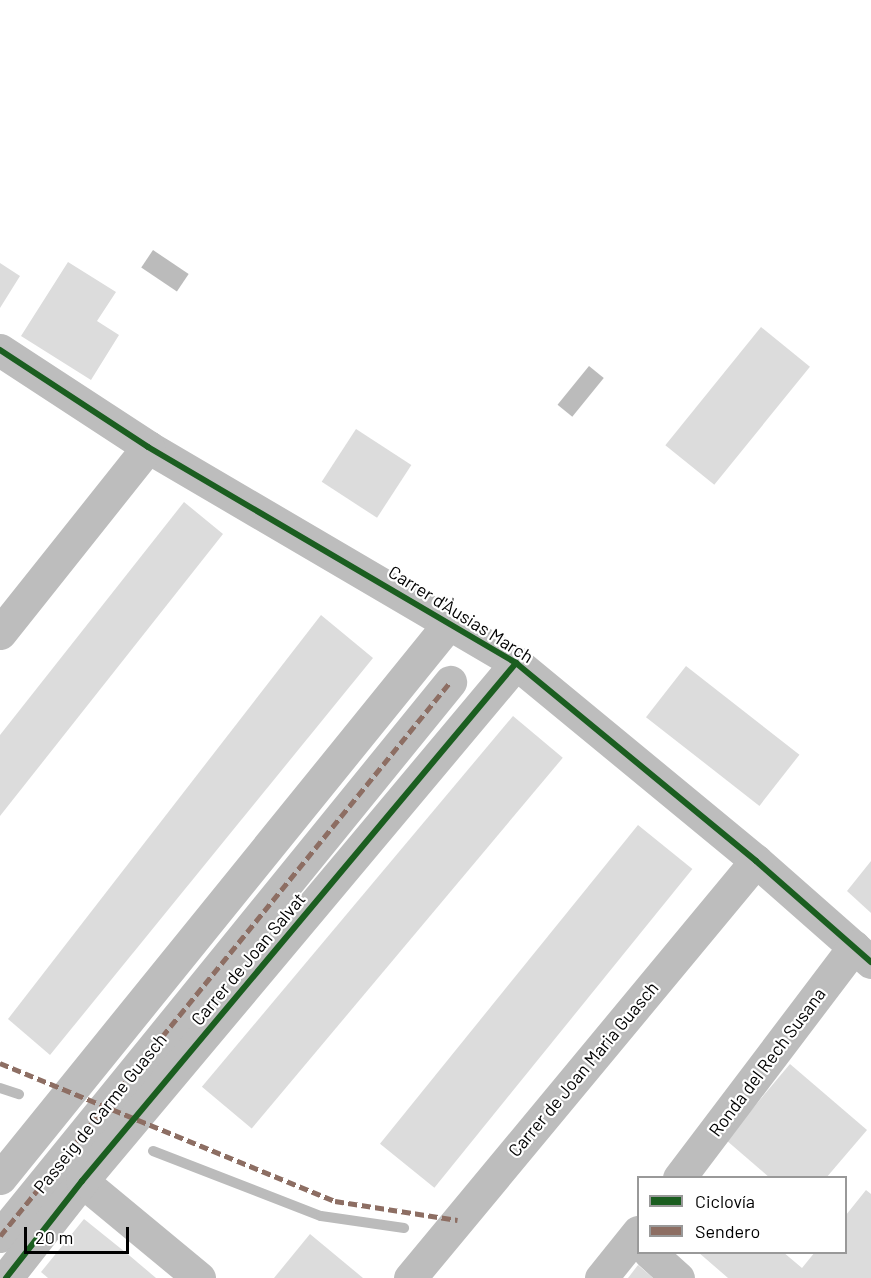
<!DOCTYPE html>
<html>
<head>
<meta charset="utf-8">
<style>
  body { margin:0 }
  #map { position:relative; width:871px; height:1278px; overflow:hidden; background:#fff; font-family:Barlow,sans-serif }
  div>[style] { position:absolute }
  .water>* { inset:0; background:#bbb; transform-origin:0 0 }
  .stream>* { height:10px; margin:-5px; padding:0 5px; transform-origin:5px; border-radius:5px; background:#bbb }
  .building>* { inset:0; background:#dcdcdc; transform-origin:0 0 }
  .street>* { height:33px; margin:-16.5px; padding:0 16.5px; transform-origin:16.5px; border-radius:16.5px; background:#bdbdbd }
  .quiet>* { height:4.5px; margin-top:-2.25px; transform-origin:0; background:repeating-linear-gradient(90deg,#8d6e63 0 9px,transparent 0 13.5px) }
  .cycleway>* { height:6px; margin:-3px; padding:0 3px; transform-origin:3px; border-radius:3px; background:#1b5e20 }
  span { translate:-50% -50%; white-space:nowrap; text-align:center; line-height:1.15; -webkit-text-stroke:4.5px #fff; paint-order:stroke }
  .street-label { font-size:18px; color:#000 }
  .legend { position:absolute; left:637px; top:1176px; width:210px; height:78px; box-sizing:border-box; background:#fff; border:2px solid #999; margin:0; padding:8px 10px; list-style:none; font-size:18px; color:#000 }
  .legend li { display:flex; align-items:center; gap:12px; height:30px }
  .legend b { width:30px; border:2px solid #999 }
  .scale { position:absolute; left:24px; top:1227px; width:105px; height:27px; box-sizing:border-box; border:3px solid #000; border-top:0; padding-left:8px; font-size:18px; line-height:21px; white-space:nowrap; color:#000; -webkit-text-stroke:4px #fff; paint-order:stroke }
</style>
</head>
<body>
<div id="map">
  <div class="water">
    <div style="left:153px;top:250px;width:43px;height:21px;rotate:34deg"></div>
    <div style="left:589px;top:366px;width:19px;height:50px;rotate:39deg"></div>
  </div>
  <div class="stream">
    <div style="left:0;top:1088px;width:20px;rotate:18deg"></div>
    <div style="left:153px;top:1151px;width:180px;rotate:21.2deg"></div>
    <div style="left:321px;top:1216px;width:84px;rotate:8.2deg"></div>
  </div>
  <div class="building">
    <div style="clip-path:polygon(68px 262px,116px 292px,97px 321px,119px 335px,91px 380px,21px 336px)"></div>
    <div style="clip-path:polygon(0 263px,20px 276px,0 308px)"></div>
    <div style="left:761px;top:327px;width:63px;height:152px;rotate:39deg"></div>
    <div style="left:356px;top:429px;width:66px;height:63px;rotate:33deg"></div>
    <div style="clip-path:polygon(184px 502px,223px 534px,0 816px,0 735px)"></div>
    <div style="clip-path:polygon(321px 615px,373px 658px,50px 1055px,8px 1019px)"></div>
    <div style="left:686px;top:666px;width:144px;height:65px;rotate:38deg"></div>
    <div style="left:513px;top:716px;width:65px;height:484px;rotate:40deg"></div>
    <div style="left:638px;top:825px;width:70px;height:410px;rotate:39deg"></div>
    <div style="clip-path:polygon(871px 861px,871px 913px,847px 891px)"></div>
    <div style="clip-path:polygon(790px 1064px,867px 1130px,826px 1178px,770px 1178px,726px 1140px)"></div>
    <div style="clip-path:polygon(866px 1190px,871px 1194px,871px 1278px,728px 1278px,698px 1252px,783px 1252px,802px 1268px,815px 1252px,846px 1252px,846px 1215px)"></div>
    <div style="clip-path:polygon(84px 1219px,130px 1256px,156px 1278px,48px 1278px,41px 1272px)"></div>
    <div style="clip-path:polygon(310px 1234px,363px 1278px,274px 1278px)"></div>
    <div style="clip-path:polygon(638px 1265px,653px 1278px,628px 1278px)"></div>
  </div>
  <div class="street">
    <div style="left:0;top:350px;width:177px;rotate:33.2deg"></div>
    <div style="left:148px;top:447px;width:427px;rotate:30.4deg"></div>
    <div style="left:516px;top:663px;width:311px;rotate:39.5deg"></div>
    <div style="left:756px;top:861px;width:153px;rotate:41.3deg"></div>
    <div style="left:0;top:633px;width:238px;rotate:-51.5deg"></div>
    <div style="left:65px;top:1167px;width:174px;rotate:39.6deg"></div>
    <div style="left:0;top:1178px;width:715px;rotate:-51.01deg"></div>
    <div style="left:679px;top:1178px;width:290px;rotate:-52.9deg"></div>
    <div style="left:0;top:1236px;width:714px;rotate:-50.91deg"></div>
    <div style="left:649px;top:1252px;width:39px;rotate:42deg"></div>
    <div style="left:6px;top:1278px;width:123px;rotate:-51.9deg"></div>
    <div style="left:82px;top:1181px;width:676px;rotate:-50.04deg"></div>
    <div style="left:410px;top:1278px;width:542px;rotate:-50.32deg"></div>
    <div style="left:601px;top:1278px;width:59px;rotate:-51.2deg"></div>
  </div>
  <div class="quiet">
    <div style="left:0;top:1063px;width:362px;rotate:22.4deg"></div>
    <div style="left:335px;top:1201px;width:124px;rotate:8.8deg"></div>
    <div style="left:0;top:1236px;width:714px;rotate:-50.91deg"></div>
  </div>
  <div class="cycleway">
    <div style="left:0;top:350px;width:177px;rotate:33.2deg"></div>
    <div style="left:148px;top:447px;width:427px;rotate:30.4deg"></div>
    <div style="left:516px;top:663px;width:311px;rotate:39.5deg"></div>
    <div style="left:756px;top:861px;width:153px;rotate:41.3deg"></div>
    <div style="left:6px;top:1278px;width:123px;rotate:-51.9deg"></div>
    <div style="left:82px;top:1181px;width:676px;rotate:-50.04deg"></div>
  </div>
  <div class="street-label">
    <span style="left:461px;top:614px;rotate:32deg">Carrer d'Àusias March</span>
    <span style="left:248px;top:959px;rotate:-50deg">Carrer de Joan Salvat</span>
    <span style="left:767px;top:1062px;rotate:-53deg">Ronda del Rech Susana</span>
    <span style="left:583px;top:1069px;rotate:-50deg">Carrer de Joan Maria Guasch</span>
    <span style="left:100px;top:1113px;rotate:-51deg">Passeig de Carme Guasch</span>
  </div>
  <ul class="legend">
  <li><b style="height:8px;background:#1b5e20"></b>Ciclovía</li>
  <li><b style="height:8px;background:#8d6e63"></b>Sendero</li>
  </ul>
  <div class="scale">20 m</div>
</div>
</body>
</html>
